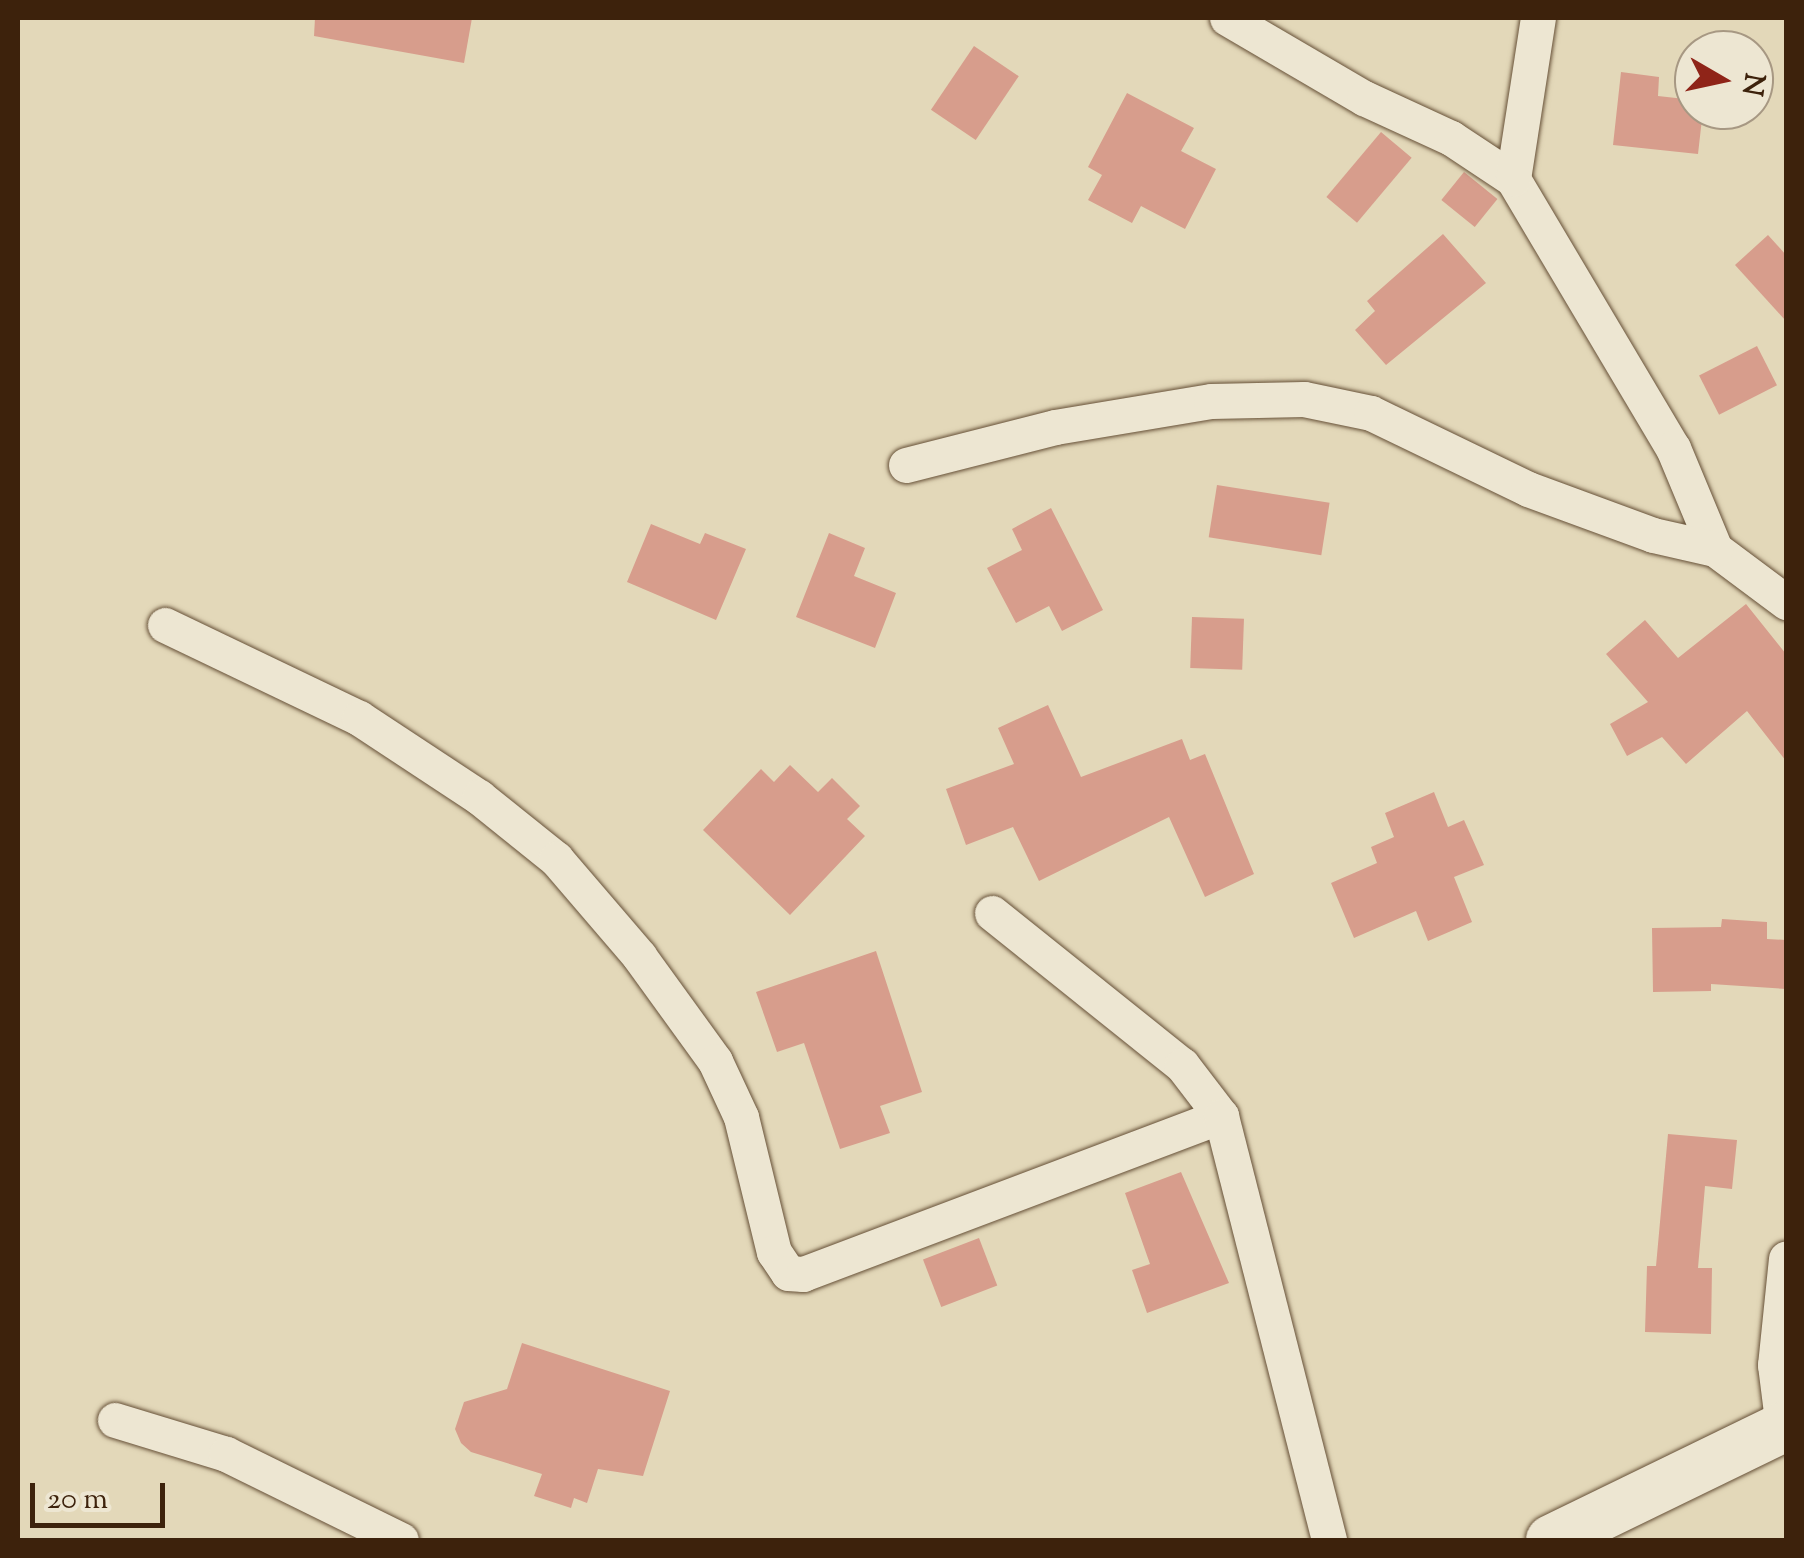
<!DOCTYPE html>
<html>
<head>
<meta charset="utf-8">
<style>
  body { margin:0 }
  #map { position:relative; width:1804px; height:1558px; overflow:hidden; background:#e3d8b9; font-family:"Sorts Mill Goudy",serif }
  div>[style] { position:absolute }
  .building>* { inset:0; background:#d79d8c; transform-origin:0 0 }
  .roads { filter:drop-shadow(0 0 2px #665037) drop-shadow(0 0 2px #665037) }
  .street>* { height:35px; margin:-17.5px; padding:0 17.5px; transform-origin:17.5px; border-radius:17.5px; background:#ede6d2 }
  .secondary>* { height:50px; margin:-25px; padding:0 25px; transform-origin:25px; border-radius:25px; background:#ede6d2 }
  span { translate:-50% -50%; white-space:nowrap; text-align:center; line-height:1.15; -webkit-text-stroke:8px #ede6d2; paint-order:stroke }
  .frame { position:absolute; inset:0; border:20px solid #3d220c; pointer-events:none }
  .north { position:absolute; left:1674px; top:30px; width:100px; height:100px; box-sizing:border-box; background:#ede6d2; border:2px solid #a79883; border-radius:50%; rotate:99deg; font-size:28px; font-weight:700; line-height:40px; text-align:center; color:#3d220c }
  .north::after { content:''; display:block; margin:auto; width:35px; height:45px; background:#8f2418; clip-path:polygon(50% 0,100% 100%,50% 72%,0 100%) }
  .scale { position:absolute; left:30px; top:1483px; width:135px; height:45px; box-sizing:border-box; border:5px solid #3d220c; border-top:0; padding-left:12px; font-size:30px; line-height:35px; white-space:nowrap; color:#3d220c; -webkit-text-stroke:8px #ede6d2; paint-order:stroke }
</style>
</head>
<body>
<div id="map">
  <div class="building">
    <div style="clip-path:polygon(315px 18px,472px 18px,464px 63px,314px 36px)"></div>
    <div style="left:974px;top:46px;width:54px;height:77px;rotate:34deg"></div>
    <div style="clip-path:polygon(1621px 72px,1659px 77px,1658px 96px,1694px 100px,1694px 110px,1703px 110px,1698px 154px,1613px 145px)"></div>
    <div style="clip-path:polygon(1127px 93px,1194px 128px,1181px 151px,1216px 169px,1185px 229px,1141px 206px,1132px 223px,1088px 200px,1102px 175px,1088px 167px)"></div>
    <div style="left:1381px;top:132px;width:40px;height:85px;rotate:40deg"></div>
    <div style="left:1464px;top:172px;width:43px;height:36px;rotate:39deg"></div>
    <div style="clip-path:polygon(1443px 234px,1486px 283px,1386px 365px,1355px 330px,1375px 311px,1367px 301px)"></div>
    <div style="clip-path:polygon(1768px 235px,1786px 255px,1786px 321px,1735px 265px)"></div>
    <div style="left:1757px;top:346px;width:44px;height:65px;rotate:63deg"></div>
    <div style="left:1217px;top:485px;width:114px;height:53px;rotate:9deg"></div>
    <div style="clip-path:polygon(1051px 508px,1103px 610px,1062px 631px,1049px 606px,1016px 623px,987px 568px,1022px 550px,1012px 529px)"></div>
    <div style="clip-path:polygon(651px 524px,700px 544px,705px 533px,746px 549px,716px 620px,627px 582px)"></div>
    <div style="clip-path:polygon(829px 533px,865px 548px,854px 576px,896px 593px,875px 648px,796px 617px)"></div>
    <div style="clip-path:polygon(1746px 604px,1786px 654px,1786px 761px,1747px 711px,1686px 764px,1662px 737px,1627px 756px,1610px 724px,1648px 702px,1606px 654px,1645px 620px,1678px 658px)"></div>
    <div style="left:1192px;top:617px;width:52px;height:51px;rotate:2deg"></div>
    <div style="clip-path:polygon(1048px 705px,1081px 777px,1182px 739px,1190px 760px,1205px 754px,1254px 874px,1205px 897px,1169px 817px,1039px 881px,1013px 827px,966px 845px,946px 789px,1014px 764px,998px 728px)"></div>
    <div style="clip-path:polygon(790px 765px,818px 792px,832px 778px,860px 806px,847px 819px,865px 836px,790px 915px,703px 830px,761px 769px,774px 782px)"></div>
    <div style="clip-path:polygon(1434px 792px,1448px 827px,1464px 820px,1484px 865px,1454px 877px,1472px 922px,1428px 941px,1416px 911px,1354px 938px,1331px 883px,1377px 863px,1371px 847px,1394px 837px,1385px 813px)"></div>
    <div style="clip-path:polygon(1722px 919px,1767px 922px,1767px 939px,1786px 940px,1786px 989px,1711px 984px,1711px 991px,1653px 992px,1652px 928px,1721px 927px)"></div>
    <div style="clip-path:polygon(876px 951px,922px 1092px,880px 1106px,890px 1133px,840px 1149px,804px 1043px,777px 1052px,756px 992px)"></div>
    <div style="clip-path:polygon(1668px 1134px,1737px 1140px,1732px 1189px,1705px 1186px,1698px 1268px,1712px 1268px,1711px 1334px,1645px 1332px,1647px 1266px,1656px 1266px)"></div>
    <div style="clip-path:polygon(1181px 1172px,1229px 1283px,1147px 1313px,1132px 1270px,1150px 1264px,1125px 1193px)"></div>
    <div style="left:979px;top:1238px;width:51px;height:60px;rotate:69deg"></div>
    <div style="clip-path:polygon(522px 1343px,670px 1391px,643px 1476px,598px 1469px,587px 1503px,574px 1498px,571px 1508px,534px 1496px,542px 1474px,471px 1452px,461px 1443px,455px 1429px,464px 1402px,507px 1389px)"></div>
  </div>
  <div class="roads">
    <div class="street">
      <div style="left:1227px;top:18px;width:159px;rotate:30.3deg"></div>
      <div style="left:1364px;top:98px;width:96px;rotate:24.7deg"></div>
      <div style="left:1451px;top:138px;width:74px;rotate:33.5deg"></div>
      <div style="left:1513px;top:179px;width:313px;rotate:59.3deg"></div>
      <div style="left:1673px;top:448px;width:109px;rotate:67.4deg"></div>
      <div style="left:1715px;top:549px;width:89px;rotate:36.7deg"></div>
      <div style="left:1513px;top:179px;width:163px;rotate:-81.2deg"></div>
      <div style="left:906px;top:465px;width:154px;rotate:-14.3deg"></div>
      <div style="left:1055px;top:427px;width:158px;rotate:-9.5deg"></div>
      <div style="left:1211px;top:401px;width:93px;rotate:-1.2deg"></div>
      <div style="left:1304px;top:399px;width:68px;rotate:11.8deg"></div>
      <div style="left:1371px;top:413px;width:174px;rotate:25.8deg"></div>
      <div style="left:1528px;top:489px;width:133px;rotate:20.2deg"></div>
      <div style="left:1653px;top:535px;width:64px;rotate:12.7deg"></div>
      <div style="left:165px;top:625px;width:215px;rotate:25.6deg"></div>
      <div style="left:359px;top:718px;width:144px;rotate:33.4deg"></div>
      <div style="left:479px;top:797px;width:99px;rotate:38.8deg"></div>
      <div style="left:556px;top:859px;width:128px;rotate:49.4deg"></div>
      <div style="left:639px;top:956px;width:130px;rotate:54.1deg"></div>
      <div style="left:715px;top:1061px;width:62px;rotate:65.1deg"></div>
      <div style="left:741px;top:1117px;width:139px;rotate:76.3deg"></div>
      <div style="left:774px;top:1252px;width:25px;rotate:56deg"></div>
      <div style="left:788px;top:1273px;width:15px;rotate:4deg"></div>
      <div style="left:803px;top:1274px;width:447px;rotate:-20.7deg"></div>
      <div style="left:992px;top:913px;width:243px;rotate:38.7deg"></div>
      <div style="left:1182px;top:1065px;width:64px;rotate:52.6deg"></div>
      <div style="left:1221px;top:1116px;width:438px;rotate:75.7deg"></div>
      <div style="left:115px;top:1420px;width:116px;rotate:17deg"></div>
      <div style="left:226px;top:1454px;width:195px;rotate:26.2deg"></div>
      <div style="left:1783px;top:1428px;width:64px;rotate:-97.2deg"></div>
      <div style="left:1775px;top:1365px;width:107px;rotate:-84.1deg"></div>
    </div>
    <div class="secondary">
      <div style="left:1551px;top:1540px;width:261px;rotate:-25.9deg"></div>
    </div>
  </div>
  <div class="frame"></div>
  <div class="north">N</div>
  <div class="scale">20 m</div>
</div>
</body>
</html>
